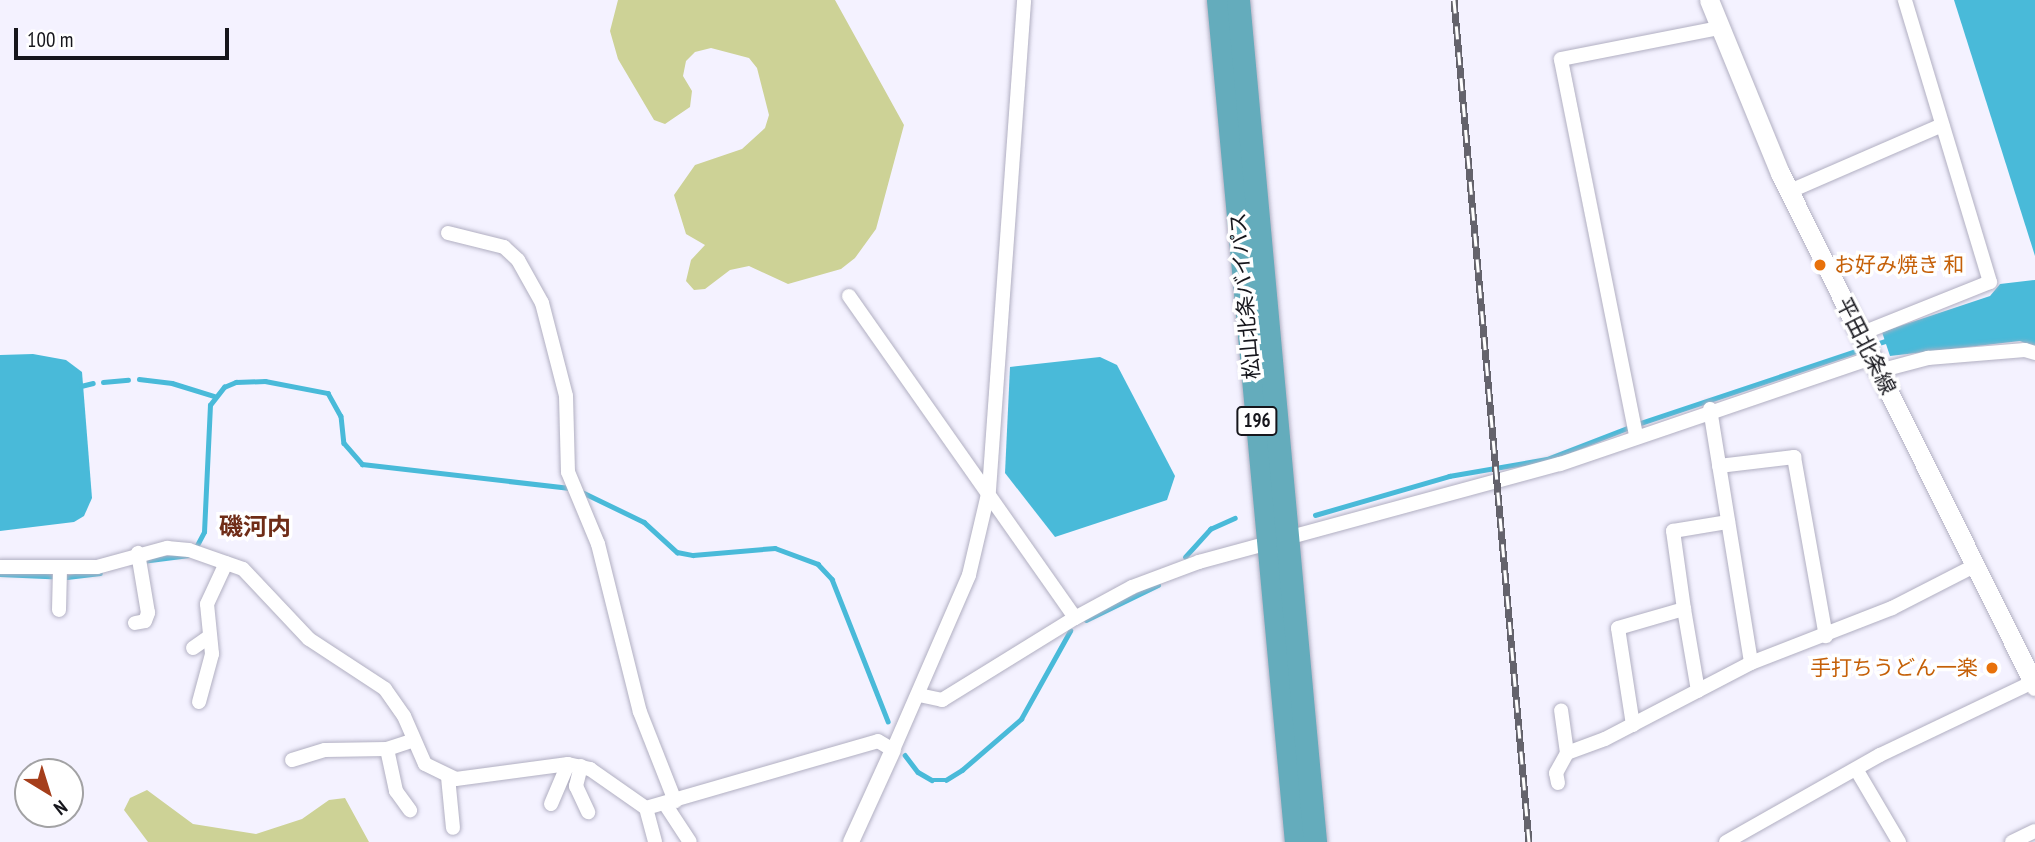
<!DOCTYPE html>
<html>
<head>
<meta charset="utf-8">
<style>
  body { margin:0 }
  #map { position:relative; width:2035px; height:842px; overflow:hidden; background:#f4f2ff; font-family:"PT Sans Narrow","Noto Sans JP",sans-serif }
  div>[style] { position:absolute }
  .green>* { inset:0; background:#cdd296 }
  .water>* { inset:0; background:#49bad9 }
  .stream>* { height:4.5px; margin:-2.25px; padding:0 2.25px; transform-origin:2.25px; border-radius:2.25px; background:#49bad9 }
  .roads { filter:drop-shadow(0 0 2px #b1afc2) drop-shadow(0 0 2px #b1afc2) }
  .minor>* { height:14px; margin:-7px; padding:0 7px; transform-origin:7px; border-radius:7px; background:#fff }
  .tertiary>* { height:16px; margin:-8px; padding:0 8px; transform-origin:8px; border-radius:8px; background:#fff }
  .secondary>* { height:19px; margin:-9.5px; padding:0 9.5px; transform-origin:9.5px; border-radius:9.5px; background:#fff }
  .trunk>* { height:23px; margin:-11.5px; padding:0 11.5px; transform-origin:11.5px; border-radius:11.5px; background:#64acbc }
  .rail>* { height:7px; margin-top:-3.5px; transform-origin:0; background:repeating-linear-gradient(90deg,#fff 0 13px,#64636c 0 26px); box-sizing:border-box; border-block:2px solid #64636c }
  .dots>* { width:19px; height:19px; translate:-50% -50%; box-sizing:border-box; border:4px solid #fff; border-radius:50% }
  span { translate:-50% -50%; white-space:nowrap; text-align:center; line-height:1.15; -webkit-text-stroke:7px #fff; paint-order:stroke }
  .shield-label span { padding:2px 5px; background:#fff; border:2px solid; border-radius:5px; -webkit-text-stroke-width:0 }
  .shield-label { font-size:19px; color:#16161c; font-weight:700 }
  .food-label { font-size:21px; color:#c56008 }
  .left { translate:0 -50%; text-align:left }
  .right { translate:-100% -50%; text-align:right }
  .street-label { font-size:21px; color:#16161c }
  .quarter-label { font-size:24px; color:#6f2c17; font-weight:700 }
  .north { position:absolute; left:14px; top:758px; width:70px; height:70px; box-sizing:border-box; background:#fff; border:2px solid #a2a2a4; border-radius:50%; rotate:142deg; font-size:19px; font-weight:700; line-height:28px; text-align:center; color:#16161c }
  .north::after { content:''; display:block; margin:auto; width:24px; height:32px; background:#a53e1b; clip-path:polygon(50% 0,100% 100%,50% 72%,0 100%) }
  .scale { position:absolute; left:14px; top:28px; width:215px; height:32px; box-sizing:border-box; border:4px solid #16161c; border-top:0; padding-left:9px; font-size:21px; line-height:24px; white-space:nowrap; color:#16161c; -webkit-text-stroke:5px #fff; paint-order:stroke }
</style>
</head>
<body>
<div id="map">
  <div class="green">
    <div style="clip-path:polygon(618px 0,835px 0,904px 125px,876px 229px,855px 258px,841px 269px,788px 284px,749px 266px,730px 270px,705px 289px,694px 290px,686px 281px,691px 260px,705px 245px,686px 234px,674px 195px,695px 165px,742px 149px,765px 128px,769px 115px,757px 68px,749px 58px,711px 48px,695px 52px,686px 61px,683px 76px,692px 91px,690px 107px,665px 124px,654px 120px,618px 59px,610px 31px)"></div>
    <div style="clip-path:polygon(147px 790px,193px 824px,256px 834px,302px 819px,329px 800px,345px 798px,369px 842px,148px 842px,124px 810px,130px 798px)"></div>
  </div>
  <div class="water">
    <div style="clip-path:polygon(1954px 0,2035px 0,2035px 256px)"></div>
    <div style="clip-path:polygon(2035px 280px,2035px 347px,2020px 341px,1890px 356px,1882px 332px,1990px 296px,2000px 284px)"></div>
    <div style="clip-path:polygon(33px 354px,66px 360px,82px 372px,92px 498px,84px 516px,74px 522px,0 531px,0 355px)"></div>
    <div style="clip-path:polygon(1100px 357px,1117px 365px,1175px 476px,1167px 500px,1055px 537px,1005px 473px,1010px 367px)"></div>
  </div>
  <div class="stream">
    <div style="left:1870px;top:346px;width:16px;rotate:-18deg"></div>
    <div style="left:139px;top:379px;width:33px;rotate:7deg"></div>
    <div style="left:172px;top:383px;width:44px;rotate:17.2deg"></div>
    <div style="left:103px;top:382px;width:25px;rotate:-5deg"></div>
    <div style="left:81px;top:386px;width:12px;rotate:-14deg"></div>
    <div style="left:1638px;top:424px;width:236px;rotate:-18.5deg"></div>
    <div style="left:582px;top:492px;width:69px;rotate:25.8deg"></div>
    <div style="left:644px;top:522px;width:45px;rotate:42.3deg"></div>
    <div style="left:677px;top:552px;width:16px;rotate:11deg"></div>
    <div style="left:693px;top:555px;width:82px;rotate:-4.9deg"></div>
    <div style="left:775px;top:548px;width:46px;rotate:20.4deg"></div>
    <div style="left:818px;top:564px;width:21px;rotate:47deg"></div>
    <div style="left:832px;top:579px;width:153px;rotate:68.5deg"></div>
    <div style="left:1315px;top:515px;width:140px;rotate:-16.2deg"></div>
    <div style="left:1449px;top:476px;width:99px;rotate:-9.8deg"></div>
    <div style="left:1547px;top:459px;width:89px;rotate:-21.1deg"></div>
    <div style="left:195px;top:549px;width:19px;rotate:-62deg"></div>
    <div style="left:204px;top:532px;width:127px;rotate:-87.3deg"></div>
    <div style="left:210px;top:405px;width:23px;rotate:-52deg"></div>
    <div style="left:224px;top:387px;width:13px;rotate:-23deg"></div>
    <div style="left:236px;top:382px;width:29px;rotate:-2deg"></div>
    <div style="left:265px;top:381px;width:64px;rotate:10.8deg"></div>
    <div style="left:328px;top:393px;width:26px;rotate:61deg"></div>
    <div style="left:341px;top:416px;width:27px;rotate:84deg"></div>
    <div style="left:344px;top:443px;width:28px;rotate:49deg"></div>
    <div style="left:362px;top:464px;width:209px;rotate:6.6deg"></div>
    <div style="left:1185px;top:557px;width:38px;rotate:-48deg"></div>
    <div style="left:1210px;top:529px;width:27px;rotate:-24deg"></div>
    <div style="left:142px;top:561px;width:47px;rotate:-7.3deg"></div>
    <div style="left:0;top:574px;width:67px;rotate:2.6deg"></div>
    <div style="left:67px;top:577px;width:33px;rotate:-7deg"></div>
    <div style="left:1086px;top:620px;width:80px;rotate:-25.9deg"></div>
    <div style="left:905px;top:755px;width:21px;rotate:53deg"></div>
    <div style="left:918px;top:772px;width:16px;rotate:30deg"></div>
    <div style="left:932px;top:780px;width:14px"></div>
    <div style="left:946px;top:780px;width:19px;rotate:-32deg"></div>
    <div style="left:962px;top:770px;width:78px;rotate:-40.8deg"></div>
    <div style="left:1021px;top:719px;width:101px;rotate:-60.9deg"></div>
  </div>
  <div class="roads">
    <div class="minor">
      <div style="left:1788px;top:192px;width:168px;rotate:-23.5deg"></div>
      <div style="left:448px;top:233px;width:58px;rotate:14deg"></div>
      <div style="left:504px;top:247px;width:19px;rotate:43deg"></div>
      <div style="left:518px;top:260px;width:49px;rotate:60.8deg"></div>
      <div style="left:542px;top:303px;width:96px;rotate:75.5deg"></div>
      <div style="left:566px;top:396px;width:76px;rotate:88.5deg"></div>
      <div style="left:568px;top:472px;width:78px;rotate:67.4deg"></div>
      <div style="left:598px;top:544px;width:173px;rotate:76deg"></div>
      <div style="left:640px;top:712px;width:96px;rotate:68.5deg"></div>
      <div style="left:849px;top:296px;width:393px;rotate:54.9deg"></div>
      <div style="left:1860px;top:334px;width:140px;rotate:-21.8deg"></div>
      <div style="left:1990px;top:282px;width:295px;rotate:-106.8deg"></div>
      <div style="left:1879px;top:371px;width:51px;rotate:-14.9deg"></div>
      <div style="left:1928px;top:358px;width:97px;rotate:-4.7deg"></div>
      <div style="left:2025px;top:350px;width:10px;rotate:17deg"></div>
      <div style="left:1710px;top:409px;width:257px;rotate:80.8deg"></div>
      <div style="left:1636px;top:435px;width:383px;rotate:-101.3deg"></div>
      <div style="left:1561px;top:59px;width:161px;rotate:-11.1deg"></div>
      <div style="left:1719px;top:466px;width:76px;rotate:-6.8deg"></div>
      <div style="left:1794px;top:457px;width:182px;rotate:79.9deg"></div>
      <div style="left:0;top:567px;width:97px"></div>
      <div style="left:97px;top:567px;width:73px;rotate:-15.2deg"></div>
      <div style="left:167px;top:548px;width:22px;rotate:5deg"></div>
      <div style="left:189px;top:550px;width:57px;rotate:19.4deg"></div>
      <div style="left:243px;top:569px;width:96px;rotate:46.7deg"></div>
      <div style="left:309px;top:639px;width:91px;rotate:33.3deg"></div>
      <div style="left:385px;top:689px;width:33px;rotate:55deg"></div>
      <div style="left:404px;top:716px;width:52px;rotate:66.4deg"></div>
      <div style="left:425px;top:764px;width:34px;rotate:26deg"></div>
      <div style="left:456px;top:779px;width:113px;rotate:-7.6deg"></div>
      <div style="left:568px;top:764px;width:23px;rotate:13deg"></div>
      <div style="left:590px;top:769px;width:68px;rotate:34.9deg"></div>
      <div style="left:646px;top:808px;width:241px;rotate:-16.1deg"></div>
      <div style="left:878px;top:741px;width:17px;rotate:31deg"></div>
      <div style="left:893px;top:750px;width:191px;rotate:-66.5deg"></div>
      <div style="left:969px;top:575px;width:87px;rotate:-76.8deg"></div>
      <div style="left:989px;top:490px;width:491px;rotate:-85.9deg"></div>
      <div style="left:1684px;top:609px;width:79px;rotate:-98deg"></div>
      <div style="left:1673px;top:531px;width:56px;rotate:-9.3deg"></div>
      <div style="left:59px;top:610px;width:40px;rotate:-88.6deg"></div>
      <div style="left:135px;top:623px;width:10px;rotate:-11deg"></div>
      <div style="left:145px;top:621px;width:9px;rotate:-69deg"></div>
      <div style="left:148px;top:613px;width:61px;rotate:-99.5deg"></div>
      <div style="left:193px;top:648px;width:21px;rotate:-35deg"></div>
      <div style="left:919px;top:695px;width:24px;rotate:12deg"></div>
      <div style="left:942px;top:700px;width:156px;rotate:-31.7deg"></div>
      <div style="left:1075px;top:618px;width:65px;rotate:-28.5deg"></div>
      <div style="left:1132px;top:587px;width:72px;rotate:-20.5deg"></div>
      <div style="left:1199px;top:562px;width:374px;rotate:-15.2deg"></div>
      <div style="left:1560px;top:464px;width:330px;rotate:-18.8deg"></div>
      <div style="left:199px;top:702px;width:50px;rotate:-74.8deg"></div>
      <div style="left:212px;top:654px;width:50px;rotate:-95.7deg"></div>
      <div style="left:207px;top:604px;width:45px;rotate:-65.1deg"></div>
      <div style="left:1633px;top:725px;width:98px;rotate:-98.8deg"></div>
      <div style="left:1618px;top:628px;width:69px;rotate:-16.1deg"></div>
      <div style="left:1684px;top:609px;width:83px;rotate:80.3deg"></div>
      <div style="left:387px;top:749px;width:43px;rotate:77.9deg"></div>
      <div style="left:396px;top:791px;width:24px;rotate:54deg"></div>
      <div style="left:1567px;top:753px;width:40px;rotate:-20.2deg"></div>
      <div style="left:1605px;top:739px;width:165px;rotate:-27.5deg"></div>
      <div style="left:1751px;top:663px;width:151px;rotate:-21.3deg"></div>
      <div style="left:1892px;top:608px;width:94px;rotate:-27.1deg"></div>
      <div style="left:292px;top:760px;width:34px;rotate:-17deg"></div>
      <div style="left:325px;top:750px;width:62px;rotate:-0.9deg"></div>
      <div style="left:387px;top:749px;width:26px;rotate:-18deg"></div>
      <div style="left:581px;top:766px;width:21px;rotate:104deg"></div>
      <div style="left:576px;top:786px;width:29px;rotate:65deg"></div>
      <div style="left:1856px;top:769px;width:85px;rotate:59.5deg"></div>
      <div style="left:448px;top:777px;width:51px;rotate:84.4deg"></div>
      <div style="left:1558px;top:783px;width:10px;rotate:-101deg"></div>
      <div style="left:1556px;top:773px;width:23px;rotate:-61deg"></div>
      <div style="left:1567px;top:753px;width:43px;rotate:-97.9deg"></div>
      <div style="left:551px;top:804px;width:43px;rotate:-67deg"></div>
      <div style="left:665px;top:804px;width:45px;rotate:56.7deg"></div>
      <div style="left:646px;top:808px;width:35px;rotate:75deg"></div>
      <div style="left:1726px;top:842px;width:177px;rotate:-29.5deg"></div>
      <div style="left:1880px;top:755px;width:170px;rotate:-25.5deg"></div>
      <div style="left:2012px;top:842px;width:25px;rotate:-26deg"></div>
    </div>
    <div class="tertiary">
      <div style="left:851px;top:842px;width:101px;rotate:-65.5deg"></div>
    </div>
    <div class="secondary">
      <div style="left:1709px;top:0;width:187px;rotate:67.7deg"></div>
      <div style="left:1780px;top:173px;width:573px;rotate:63.57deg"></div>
    </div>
    <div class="trunk">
      <div style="left:1218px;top:0;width:846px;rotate:84.71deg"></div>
      <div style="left:1238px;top:0;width:846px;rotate:84.77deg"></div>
    </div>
  </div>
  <div class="rail">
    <div style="left:1454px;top:0;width:845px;rotate:84.91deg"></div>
  </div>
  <div class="dots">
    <div style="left:1820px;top:265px;background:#e8710a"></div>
    <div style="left:1992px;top:668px;background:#e8710a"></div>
  </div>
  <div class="shield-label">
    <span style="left:1257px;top:421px">196</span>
  </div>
  <div class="food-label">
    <span class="left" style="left:1834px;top:265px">お好み焼き 和</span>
    <span class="right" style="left:1978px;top:668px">手打ちうどん一楽</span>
  </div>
  <div class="street-label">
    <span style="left:1245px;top:296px;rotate:-95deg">松山北条バイパス</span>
    <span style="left:1866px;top:346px;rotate:63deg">平田北条線</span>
  </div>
  <div class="quarter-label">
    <span style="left:255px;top:527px">磯河内</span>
  </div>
  <div class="north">N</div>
  <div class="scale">100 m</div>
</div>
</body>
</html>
